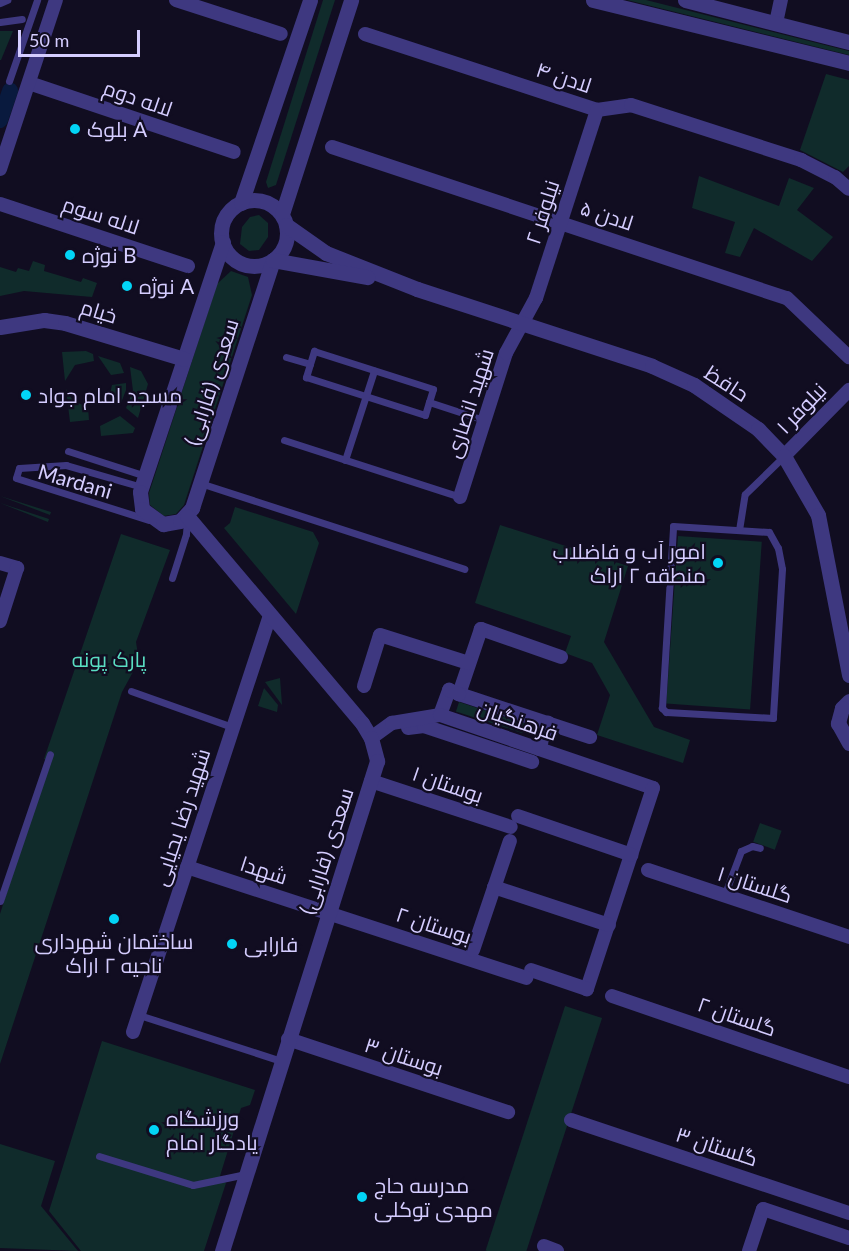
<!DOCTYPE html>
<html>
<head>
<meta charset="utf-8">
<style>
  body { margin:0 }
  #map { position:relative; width:849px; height:1251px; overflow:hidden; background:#110d21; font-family:Lato,Cairo,sans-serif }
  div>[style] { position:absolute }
  .green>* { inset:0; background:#102b2b; transform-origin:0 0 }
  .canal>* { height:16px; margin:-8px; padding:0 8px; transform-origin:8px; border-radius:8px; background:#091a3e }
  .service>* { height:7px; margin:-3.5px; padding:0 3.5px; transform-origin:3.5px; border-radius:3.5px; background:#3e3880 }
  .minor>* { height:14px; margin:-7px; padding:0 7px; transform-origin:7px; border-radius:7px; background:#3e3880 }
  .tertiary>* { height:15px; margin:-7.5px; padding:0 7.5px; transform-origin:7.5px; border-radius:7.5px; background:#3e3880 }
  .tertiary>.ring { margin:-7.5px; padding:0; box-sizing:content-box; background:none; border:15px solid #3e3880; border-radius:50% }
  .dots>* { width:16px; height:16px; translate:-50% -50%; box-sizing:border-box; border:3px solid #110d21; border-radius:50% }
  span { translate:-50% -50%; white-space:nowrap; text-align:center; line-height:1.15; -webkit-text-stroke:4.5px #110d21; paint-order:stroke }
  .street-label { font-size:21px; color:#d5cdff }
  .poi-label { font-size:21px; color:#d5cdff }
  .left { translate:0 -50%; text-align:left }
  .right { translate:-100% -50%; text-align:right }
  .park-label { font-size:21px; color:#5adec3 }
  .scale { position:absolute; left:18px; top:30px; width:122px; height:27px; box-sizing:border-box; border:3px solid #d5cdff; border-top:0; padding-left:8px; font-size:18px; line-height:21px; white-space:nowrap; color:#d5cdff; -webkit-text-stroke:4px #110d21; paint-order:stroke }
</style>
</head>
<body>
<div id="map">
  <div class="green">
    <div style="clip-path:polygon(323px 0,335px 0,276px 185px,268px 188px,266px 182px)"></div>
    <div style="clip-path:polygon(627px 0,646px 0,849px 51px,849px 55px)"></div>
    <div style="clip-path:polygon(0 31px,13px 31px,1px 60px,0 60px)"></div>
    <div style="clip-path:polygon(826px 74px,849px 80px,849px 166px,843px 172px,800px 150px)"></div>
    <div style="clip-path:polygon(699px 176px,779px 206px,789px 178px,814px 188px,797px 210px,833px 237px,812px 261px,754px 228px,740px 257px,725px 253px,735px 222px,692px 208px)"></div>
    <div style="clip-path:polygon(259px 215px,268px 223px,268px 237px,259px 250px,249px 251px,240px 244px,242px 227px,250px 217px)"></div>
    <div style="clip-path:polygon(33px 261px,45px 265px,44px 271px,81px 282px,83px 278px,97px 283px,92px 297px,24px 291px,0 296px,0 267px,16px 272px,18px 268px,29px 271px)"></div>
    <div style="clip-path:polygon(231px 271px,248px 277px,252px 295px,184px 505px,176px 514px,164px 516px,150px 505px,149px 493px,217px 284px)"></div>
    <div style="clip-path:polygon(86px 351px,93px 354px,94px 361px,75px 365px,65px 381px,62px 352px)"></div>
    <div style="clip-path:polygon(98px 356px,120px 363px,124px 373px,111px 375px)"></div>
    <div style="clip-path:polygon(130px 367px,141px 371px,148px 384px,138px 418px,126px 408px,133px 391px)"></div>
    <div style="clip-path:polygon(126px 383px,126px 390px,121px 403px,110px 394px,112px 385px)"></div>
    <div style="clip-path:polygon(66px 389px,73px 401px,88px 407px,89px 420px,70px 422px)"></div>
    <div style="clip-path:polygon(120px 416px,135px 428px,133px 433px,101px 436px,100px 426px)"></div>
    <div style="clip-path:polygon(0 496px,51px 512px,50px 515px)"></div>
    <div style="clip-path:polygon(0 503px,49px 519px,48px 522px)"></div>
    <div style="clip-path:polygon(235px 507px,313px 532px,319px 543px,296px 614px,224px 528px,230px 523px)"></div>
    <div style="clip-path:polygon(500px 525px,628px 566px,604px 642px,654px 727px,690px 740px,683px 763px,597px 735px,610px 695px,592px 663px,565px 653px,571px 636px,475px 603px)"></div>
    <div style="clip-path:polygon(121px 534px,170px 550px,136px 642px,139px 661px,122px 692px,0 1064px,0 914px,49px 761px,44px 759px)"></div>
    <div style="left:678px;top:536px;width:84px;height:168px;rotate:4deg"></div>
    <div style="clip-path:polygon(280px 678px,282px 705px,265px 682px)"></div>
    <div style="clip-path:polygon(264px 688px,278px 705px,277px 712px,258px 706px)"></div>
    <div style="left:459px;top:702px;width:70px;height:10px;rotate:18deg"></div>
    <div style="left:760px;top:823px;width:23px;height:20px;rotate:20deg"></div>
    <div style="left:565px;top:1006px;width:39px;height:257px;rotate:18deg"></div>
    <div style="clip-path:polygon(102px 1041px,255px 1090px,250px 1105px,241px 1108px,220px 1176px,226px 1183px,204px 1251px,81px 1251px,49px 1211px)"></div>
    <div style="clip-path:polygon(0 1144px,55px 1161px,41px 1206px,78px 1251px,0 1248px)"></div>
  </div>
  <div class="canal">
    <div style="left:0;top:120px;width:31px;rotate:-71deg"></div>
  </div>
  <div class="service">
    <div style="left:0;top:3px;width:8px;rotate:-23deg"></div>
    <div style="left:0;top:22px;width:22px;rotate:-8deg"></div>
    <div style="left:9px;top:81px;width:86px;rotate:-70.9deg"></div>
    <div style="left:286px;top:357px;width:25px;rotate:16deg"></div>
    <div style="left:310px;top:364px;width:14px;rotate:-73deg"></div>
    <div style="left:314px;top:351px;width:125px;rotate:17.7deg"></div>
    <div style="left:433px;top:389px;width:14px;rotate:107deg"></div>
    <div style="left:310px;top:364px;width:14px;rotate:107deg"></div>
    <div style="left:306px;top:377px;width:125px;rotate:17.7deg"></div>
    <div style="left:425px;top:415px;width:14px;rotate:-73deg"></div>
    <div style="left:429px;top:402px;width:58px;rotate:18.1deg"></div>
    <div style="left:284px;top:440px;width:185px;rotate:17.9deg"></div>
    <div style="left:68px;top:451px;width:82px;rotate:17.8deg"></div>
    <div style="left:345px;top:460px;width:94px;rotate:-72deg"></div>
    <div style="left:200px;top:483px;width:278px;rotate:18deg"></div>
    <div style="left:142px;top:487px;width:79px;rotate:-163.9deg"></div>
    <div style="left:66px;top:465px;width:47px;rotate:176.3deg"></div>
    <div style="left:19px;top:468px;width:10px;rotate:107deg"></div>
    <div style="left:16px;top:478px;width:139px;rotate:17.5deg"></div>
    <div style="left:673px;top:526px;width:96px;rotate:3.6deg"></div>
    <div style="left:769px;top:532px;width:18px;rotate:61deg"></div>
    <div style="left:778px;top:548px;width:21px;rotate:79deg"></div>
    <div style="left:782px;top:569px;width:149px;rotate:93.5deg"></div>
    <div style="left:773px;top:718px;width:107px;rotate:-176.8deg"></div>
    <div style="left:666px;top:712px;width:6px;rotate:-135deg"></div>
    <div style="left:662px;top:708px;width:182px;rotate:-86.5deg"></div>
    <div style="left:739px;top:530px;width:36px;rotate:-81deg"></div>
    <div style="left:745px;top:494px;width:53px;rotate:-44.2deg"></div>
    <div style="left:172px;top:578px;width:46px;rotate:-72.3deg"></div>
    <div style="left:186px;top:534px;width:16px;rotate:-86deg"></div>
    <div style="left:131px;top:691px;width:107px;rotate:19.6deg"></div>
    <div style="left:724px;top:896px;width:48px;rotate:-69.3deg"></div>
    <div style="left:741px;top:851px;width:12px;rotate:-24deg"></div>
    <div style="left:752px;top:846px;width:8px;rotate:14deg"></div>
    <div style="left:0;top:901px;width:155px;rotate:-71.2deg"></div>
    <div style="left:139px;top:1015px;width:149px;rotate:17.9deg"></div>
    <div style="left:99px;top:1156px;width:98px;rotate:17.1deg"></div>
    <div style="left:193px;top:1185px;width:54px;rotate:-11.7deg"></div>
  </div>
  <div class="minor">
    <div style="left:176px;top:0;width:110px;rotate:17.9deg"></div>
    <div style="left:776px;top:23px;width:24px;rotate:-78deg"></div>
    <div style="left:365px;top:34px;width:244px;rotate:18.1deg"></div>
    <div style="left:597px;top:110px;width:34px;rotate:-8deg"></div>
    <div style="left:631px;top:105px;width:179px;rotate:17.9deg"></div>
    <div style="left:801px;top:160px;width:38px;rotate:27deg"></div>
    <div style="left:835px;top:177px;width:18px;rotate:41deg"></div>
    <div style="left:29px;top:83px;width:216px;rotate:18.6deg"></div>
    <div style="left:332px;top:147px;width:479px;rotate:18.4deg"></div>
    <div style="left:787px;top:298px;width:86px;rotate:43.6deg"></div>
    <div style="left:0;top:169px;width:178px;rotate:-71.7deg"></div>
    <div style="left:0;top:204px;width:198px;rotate:18.3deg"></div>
    <div style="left:784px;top:456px;width:93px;rotate:-45.4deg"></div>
    <div style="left:460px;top:497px;width:151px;rotate:-72.3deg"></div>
    <div style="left:506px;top:353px;width:63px;rotate:-61.4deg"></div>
    <div style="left:536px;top:298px;width:198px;rotate:-72deg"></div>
    <div style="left:0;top:563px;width:18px;rotate:16deg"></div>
    <div style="left:17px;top:568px;width:56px;rotate:107.8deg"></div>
    <div style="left:561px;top:657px;width:85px;rotate:-160.7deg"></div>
    <div style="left:481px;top:629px;width:69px;rotate:108.7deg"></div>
    <div style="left:459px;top:694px;width:138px;rotate:18.2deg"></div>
    <div style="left:364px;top:686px;width:53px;rotate:-72.6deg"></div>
    <div style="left:380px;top:635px;width:93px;rotate:17.5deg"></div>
    <div style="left:440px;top:715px;width:27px;rotate:-70deg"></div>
    <div style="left:449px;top:690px;width:11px;rotate:22deg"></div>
    <div style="left:408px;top:728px;width:16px;rotate:-7deg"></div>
    <div style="left:424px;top:726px;width:114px;rotate:18.4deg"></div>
    <div style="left:371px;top:738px;width:26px;rotate:-36deg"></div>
    <div style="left:392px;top:723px;width:49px;rotate:-9.5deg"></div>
    <div style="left:440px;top:715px;width:225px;rotate:18.9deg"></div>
    <div style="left:653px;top:788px;width:212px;rotate:108.2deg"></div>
    <div style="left:587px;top:989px;width:59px;rotate:-161.3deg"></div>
    <div style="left:539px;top:749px;width:28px;rotate:-71deg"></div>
    <div style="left:371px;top:781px;width:147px;rotate:18.2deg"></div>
    <div style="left:518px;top:816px;width:120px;rotate:18.9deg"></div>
    <div style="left:187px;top:867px;width:357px;rotate:18.1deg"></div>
    <div style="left:648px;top:870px;width:212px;rotate:18.4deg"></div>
    <div style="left:494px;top:887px;width:121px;rotate:18.3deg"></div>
    <div style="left:473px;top:950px;width:115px;rotate:-71.3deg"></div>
    <div style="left:612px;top:996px;width:250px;rotate:18.9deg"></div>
    <div style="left:133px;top:1032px;width:439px;rotate:-71.8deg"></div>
    <div style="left:288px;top:1039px;width:232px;rotate:18.4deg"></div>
    <div style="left:571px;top:1120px;width:293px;rotate:18.5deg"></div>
    <div style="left:544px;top:1246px;width:14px;rotate:21deg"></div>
    <div style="left:749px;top:1251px;width:44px;rotate:-71.6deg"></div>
    <div style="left:763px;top:1209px;width:91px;rotate:18.6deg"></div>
  </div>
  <div class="tertiary">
    <div style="left:593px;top:0;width:264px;rotate:13.8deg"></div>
    <div style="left:685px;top:0;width:169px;rotate:14.4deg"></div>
    <div class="ring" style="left:221px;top:200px;width:51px;height:51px"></div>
    <div style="left:241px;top:203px;width:214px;rotate:-71.2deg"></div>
    <div style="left:282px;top:214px;width:225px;rotate:-72.1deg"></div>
    <div style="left:286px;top:225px;width:49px;rotate:35deg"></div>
    <div style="left:326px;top:253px;width:98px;rotate:21.6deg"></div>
    <div style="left:417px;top:289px;width:247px;rotate:18.1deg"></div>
    <div style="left:652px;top:366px;width:46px;rotate:24.3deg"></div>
    <div style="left:694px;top:385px;width:78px;rotate:34.5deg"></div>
    <div style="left:758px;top:429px;width:37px;rotate:46deg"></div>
    <div style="left:784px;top:456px;width:68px;rotate:60deg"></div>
    <div style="left:818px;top:515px;width:163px;rotate:79deg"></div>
    <div style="left:223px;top:242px;width:263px;rotate:108.4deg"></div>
    <div style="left:140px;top:492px;width:17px;rotate:83deg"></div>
    <div style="left:142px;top:509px;width:26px;rotate:36deg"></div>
    <div style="left:163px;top:524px;width:17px;rotate:-10deg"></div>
    <div style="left:180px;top:521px;width:18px;rotate:-47deg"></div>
    <div style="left:192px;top:508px;width:261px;rotate:-71.9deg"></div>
    <div style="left:273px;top:260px;width:96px;rotate:10.3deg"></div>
    <div style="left:0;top:327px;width:45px;rotate:-9deg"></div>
    <div style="left:44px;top:320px;width:21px;rotate:8deg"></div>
    <div style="left:65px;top:323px;width:124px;rotate:16.8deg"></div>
    <div style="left:187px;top:516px;width:271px;rotate:49.8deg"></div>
    <div style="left:362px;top:723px;width:17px;rotate:59deg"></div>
    <div style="left:371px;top:738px;width:24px;rotate:75deg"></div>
    <div style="left:377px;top:761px;width:514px;rotate:107.55deg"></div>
    <div style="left:849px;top:701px;width:10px;rotate:135deg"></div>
    <div style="left:842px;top:708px;width:16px;rotate:105deg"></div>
    <div style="left:838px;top:723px;width:23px;rotate:61deg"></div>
  </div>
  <div class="dots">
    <div style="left:75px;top:129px;background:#02d4f6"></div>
    <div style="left:70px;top:255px;background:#02d4f6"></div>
    <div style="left:127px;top:286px;background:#02d4f6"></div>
    <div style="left:26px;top:395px;background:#02d4f6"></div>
    <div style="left:718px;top:563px;background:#02d4f6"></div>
    <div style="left:114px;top:919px;background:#02d4f6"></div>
    <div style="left:232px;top:944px;background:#02d4f6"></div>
    <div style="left:154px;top:1130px;background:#02d4f6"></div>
    <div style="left:362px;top:1197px;background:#02d4f6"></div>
  </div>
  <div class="street-label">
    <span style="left:564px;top:77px;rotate:18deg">لادن ۴</span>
    <span style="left:138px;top:98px;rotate:19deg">لاله دوم</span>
    <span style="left:542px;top:212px;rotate:-72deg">نیلوفر ۲</span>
    <span style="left:101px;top:215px;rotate:18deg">لاله سوم</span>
    <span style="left:607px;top:215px;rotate:18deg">لادن ۵</span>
    <span style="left:99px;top:311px;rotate:17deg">خیام</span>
    <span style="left:211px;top:382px;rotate:-72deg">سعدی (فارابی)</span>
    <span style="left:727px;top:383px;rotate:33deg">حافظ</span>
    <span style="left:469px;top:403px;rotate:-72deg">شهید انصاری</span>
    <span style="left:801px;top:408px;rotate:-46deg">نیلوفر ۱</span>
    <span style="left:75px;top:481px;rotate:16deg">Mardani</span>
    <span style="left:518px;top:720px;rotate:19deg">فرهنگیان</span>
    <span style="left:448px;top:784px;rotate:19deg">بوستان ۱</span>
    <span style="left:181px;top:817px;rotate:-72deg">شهید رضا یحیایی</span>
    <span style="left:326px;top:851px;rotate:-72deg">سعدی (فارابی)</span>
    <span style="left:264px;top:870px;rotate:18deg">شهدا</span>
    <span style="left:755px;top:884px;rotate:18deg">گلستان ۱</span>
    <span style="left:434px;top:925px;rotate:18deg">بوستان ۲</span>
    <span style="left:737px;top:1016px;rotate:19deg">گلستان ۲</span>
    <span style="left:404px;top:1056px;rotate:18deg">بوستان ۳</span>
    <span style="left:717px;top:1146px;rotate:18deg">گلستان ۳</span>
  </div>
  <div class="poi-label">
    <span class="left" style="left:87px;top:129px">بلوک A</span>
    <span class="left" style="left:82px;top:255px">نوژه B</span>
    <span class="left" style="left:139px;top:286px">نوژه A</span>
    <span class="left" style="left:38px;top:395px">مسجد امام جواد</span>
    <span class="right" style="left:706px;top:563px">امور آب و فاضلاب<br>منطقه ۲ اراک</span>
    <span style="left:114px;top:953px">ساختمان شهرداری<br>ناحیه ۲ اراک</span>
    <span class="left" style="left:244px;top:944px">فارابی</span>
    <span class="left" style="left:166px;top:1130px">ورزشگاه<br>یادگار امام</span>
    <span class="left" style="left:374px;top:1197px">مدرسه حاج<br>مهدی توکلی</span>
  </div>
  <div class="park-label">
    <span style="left:109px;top:659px">پارک پونه</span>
  </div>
  <div class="scale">50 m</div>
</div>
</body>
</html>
